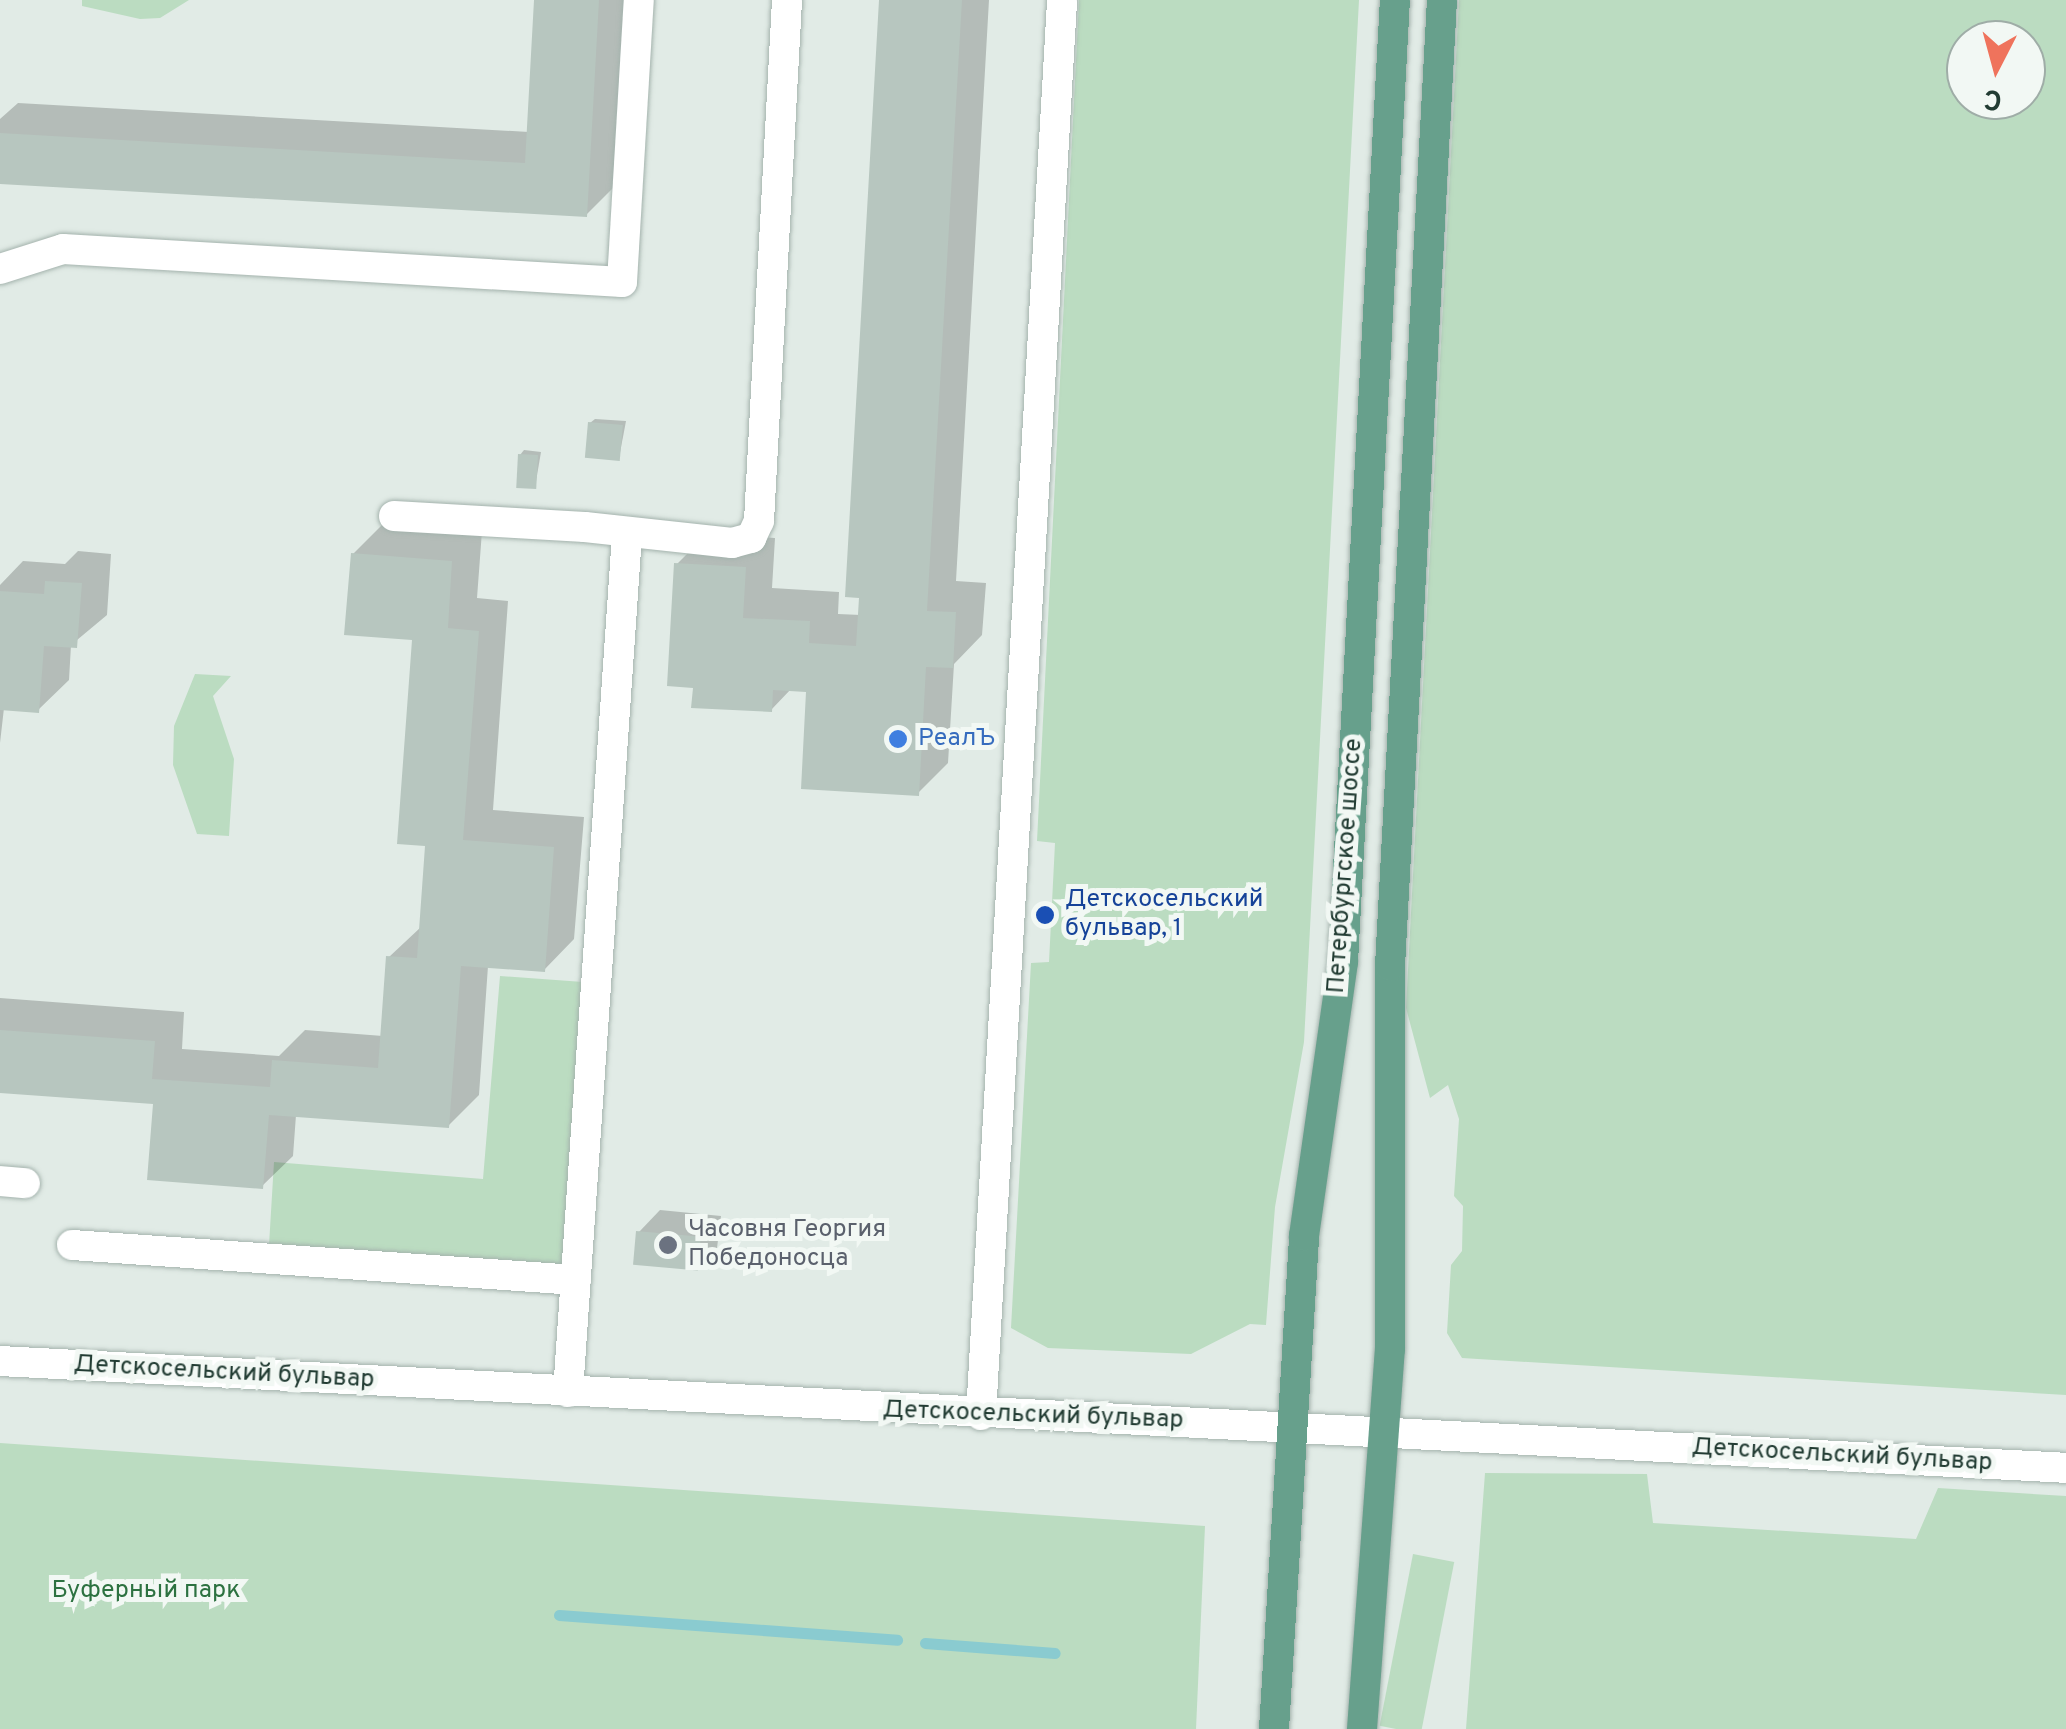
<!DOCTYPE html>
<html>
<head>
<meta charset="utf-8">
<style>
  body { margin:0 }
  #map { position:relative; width:2066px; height:1729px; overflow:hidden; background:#e1ebe6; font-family:Overpass,sans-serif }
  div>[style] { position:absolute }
  .green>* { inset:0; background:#bbdcc1; transform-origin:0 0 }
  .shadow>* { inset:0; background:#0003 }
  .stream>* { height:11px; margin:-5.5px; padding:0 5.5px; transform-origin:5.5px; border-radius:5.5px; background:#8acbd0 }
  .building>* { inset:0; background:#b7c6bf; transform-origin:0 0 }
  .roads { filter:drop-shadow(0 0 2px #a4b3ad) drop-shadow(0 0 2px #a4b3ad) }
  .minor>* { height:30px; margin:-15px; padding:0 15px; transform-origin:15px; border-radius:15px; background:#fff }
  .major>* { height:30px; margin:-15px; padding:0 15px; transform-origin:15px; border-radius:15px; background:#67a08c }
  .dots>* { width:28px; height:28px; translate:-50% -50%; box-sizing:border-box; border:5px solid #f2f8f4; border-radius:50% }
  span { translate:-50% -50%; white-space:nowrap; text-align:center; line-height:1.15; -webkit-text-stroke:10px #f2f8f4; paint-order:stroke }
  .shop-label { font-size:25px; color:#366cbe }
  .left { translate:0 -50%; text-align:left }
  .street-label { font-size:25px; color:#223c33 }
  .transit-label { font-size:25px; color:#164399 }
  .worship-label { font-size:25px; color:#5b616d }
  .park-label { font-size:25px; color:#2d7241 }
  .north { position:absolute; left:1946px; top:20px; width:100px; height:100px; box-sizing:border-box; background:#f2f8f4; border:2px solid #9fada7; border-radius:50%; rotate:186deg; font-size:28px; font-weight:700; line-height:40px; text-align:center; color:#223c33 }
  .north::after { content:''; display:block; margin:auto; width:35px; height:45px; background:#ef735c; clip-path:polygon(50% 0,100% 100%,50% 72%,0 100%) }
</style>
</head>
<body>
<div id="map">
  <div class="green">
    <div style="clip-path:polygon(82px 0,189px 0,160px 18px,140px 19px,82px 6px)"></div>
    <div style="clip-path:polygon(1079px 0,1359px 0,1304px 1042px,1275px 1207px,1266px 1325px,1250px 1324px,1191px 1354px,1048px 1348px,1011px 1328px,1031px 963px,1049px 962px,1055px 843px,1037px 841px)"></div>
    <div style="clip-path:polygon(evenodd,1459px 0,2066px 0,2066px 1395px,1462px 1358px,1447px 1333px,1451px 1265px,1462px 1251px,1463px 1206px,1454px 1196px,1459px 1119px,1448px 1085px,1430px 1098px,1406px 1008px,1459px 0,1966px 40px,2026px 40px,2026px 100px,1966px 100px,1966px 40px)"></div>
    <div style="clip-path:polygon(195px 674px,231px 676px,213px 696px,234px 759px,229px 836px,197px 834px,173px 765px,174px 726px)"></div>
    <div style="clip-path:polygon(500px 976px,583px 982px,566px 1267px,269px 1245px,274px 1162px,483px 1179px)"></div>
    <div style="clip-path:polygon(0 1443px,1205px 1526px,1196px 1729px,0 1729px)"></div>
    <div style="clip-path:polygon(1485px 1473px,1647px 1474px,1653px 1523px,1916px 1539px,1938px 1488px,2066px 1496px,2066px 1729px,1466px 1729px)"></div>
    <div style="left:1413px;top:1554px;width:42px;height:175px;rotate:11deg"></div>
  </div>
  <div class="shadow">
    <div style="clip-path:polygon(537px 0,627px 0,617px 184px,586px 215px,0 182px,0 119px,18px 103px,529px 132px)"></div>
    <div style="clip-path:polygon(882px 0,989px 0,956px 581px,986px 583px,982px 635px,954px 664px,948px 763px,918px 793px,809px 689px,792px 688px,771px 710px,695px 686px,677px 564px,707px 534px,775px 538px,772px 588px,839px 592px,838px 614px,861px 615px)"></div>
    <div style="clip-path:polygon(595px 419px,626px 421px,619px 458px,590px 423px)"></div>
    <div style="clip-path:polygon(524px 450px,541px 452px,535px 487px,520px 455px)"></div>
    <div style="clip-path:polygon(383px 524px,482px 531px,477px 598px,508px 601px,493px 810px,584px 817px,574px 939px,544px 970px,488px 966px,479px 1095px,448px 1126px,296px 1115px,293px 1156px,262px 1186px,155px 1102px,0 1090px,0 998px,184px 1012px,182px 1049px,279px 1056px,305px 1030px,383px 1036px,389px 957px,421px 927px,428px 844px,415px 637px,353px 554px)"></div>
    <div style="clip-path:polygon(78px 551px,111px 554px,107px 615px,71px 645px,69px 680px,38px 710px,4px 708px,0 743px,0 585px,23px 561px,65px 564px)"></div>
    <div style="clip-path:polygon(660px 1210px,721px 1216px,717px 1248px,696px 1269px,639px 1232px)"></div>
  </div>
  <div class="stream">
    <div style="left:559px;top:1615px;width:339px;rotate:4.2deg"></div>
    <div style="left:925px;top:1643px;width:130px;rotate:4.4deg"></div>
  </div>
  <div class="building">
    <div style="clip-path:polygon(534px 0,599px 0,587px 217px,0 184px,0 133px,525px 163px)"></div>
    <div style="clip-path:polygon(879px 0,962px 0,927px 611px,956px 612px,953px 668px,926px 667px,919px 796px,801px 789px,806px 692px,773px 690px,772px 712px,691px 708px,693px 688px,667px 686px,674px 563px,746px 567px,743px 618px,810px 621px,809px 643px,856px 646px,859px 598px,845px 597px)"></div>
    <div style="left:588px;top:422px;width:35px;height:36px;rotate:5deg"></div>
    <div style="left:518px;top:454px;width:20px;height:34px;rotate:3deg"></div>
    <div style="clip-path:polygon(351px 553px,452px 561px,448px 628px,479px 631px,463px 840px,554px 847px,545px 972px,461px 966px,449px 1128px,269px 1115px,263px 1189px,147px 1180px,153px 1104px,0 1093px,0 1030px,155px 1041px,152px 1079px,270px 1087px,272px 1060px,378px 1068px,386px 956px,417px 958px,425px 846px,397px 844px,412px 640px,344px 635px)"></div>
    <div style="clip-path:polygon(45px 581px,82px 583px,77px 648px,44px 646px,39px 713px,0 710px,0 591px,44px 594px)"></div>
    <div style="left:636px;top:1231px;width:65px;height:34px;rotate:5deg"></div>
  </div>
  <div class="roads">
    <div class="minor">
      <div style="left:0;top:269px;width:66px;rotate:-17.6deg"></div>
      <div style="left:63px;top:249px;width:560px;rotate:3.38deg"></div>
      <div style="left:622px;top:282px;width:283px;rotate:-86.6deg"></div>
      <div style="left:394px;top:516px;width:191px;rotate:3.3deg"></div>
      <div style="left:585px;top:527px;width:148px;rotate:6.2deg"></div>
      <div style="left:732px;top:543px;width:20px;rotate:-15deg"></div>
      <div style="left:751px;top:538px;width:19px;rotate:-65deg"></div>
      <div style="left:759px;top:521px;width:522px;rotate:-86.92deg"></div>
      <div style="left:0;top:1181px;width:25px;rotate:5deg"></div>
      <div style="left:72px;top:1245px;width:505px;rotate:3.97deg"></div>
      <div style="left:0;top:1361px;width:2069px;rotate:2.96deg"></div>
      <div style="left:568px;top:1392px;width:858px;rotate:-86.06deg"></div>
      <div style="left:981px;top:1415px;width:1417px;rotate:-86.72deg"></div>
    </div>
    <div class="major">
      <div style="left:1274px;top:1729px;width:494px;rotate:-86.5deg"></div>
      <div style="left:1304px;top:1236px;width:277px;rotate:-81.9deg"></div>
      <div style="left:1343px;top:962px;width:963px;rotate:-86.91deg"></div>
      <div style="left:1362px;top:1729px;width:380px;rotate:-85.8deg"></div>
      <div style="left:1390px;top:1350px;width:384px;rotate:-90deg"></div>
      <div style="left:1390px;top:966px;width:967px;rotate:-86.92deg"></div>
    </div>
  </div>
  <div class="dots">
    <div style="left:898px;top:739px;background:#3f7fe0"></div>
    <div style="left:1045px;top:915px;background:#1a4fb4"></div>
    <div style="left:668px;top:1245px;background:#6b7280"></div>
  </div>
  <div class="shop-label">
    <span class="left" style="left:918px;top:739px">РеалЪ</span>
  </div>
  <div class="street-label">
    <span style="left:1346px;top:866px;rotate:-86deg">Петербургское шоссе</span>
    <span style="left:224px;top:1373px;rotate:3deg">Детскосельский бульвар</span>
    <span style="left:1033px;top:1416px;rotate:2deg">Детскосельский бульвар</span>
    <span style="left:1842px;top:1456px;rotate:3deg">Детскосельский бульвар</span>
  </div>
  <div class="transit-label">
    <span class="left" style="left:1065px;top:915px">Детскосельский<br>бульвар, 1</span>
  </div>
  <div class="worship-label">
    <span class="left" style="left:688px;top:1245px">Часовня Георгия<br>Победоносца</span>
  </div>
  <div class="park-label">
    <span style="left:146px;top:1591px">Буферный парк</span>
  </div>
  <div class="north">С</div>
</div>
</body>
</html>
